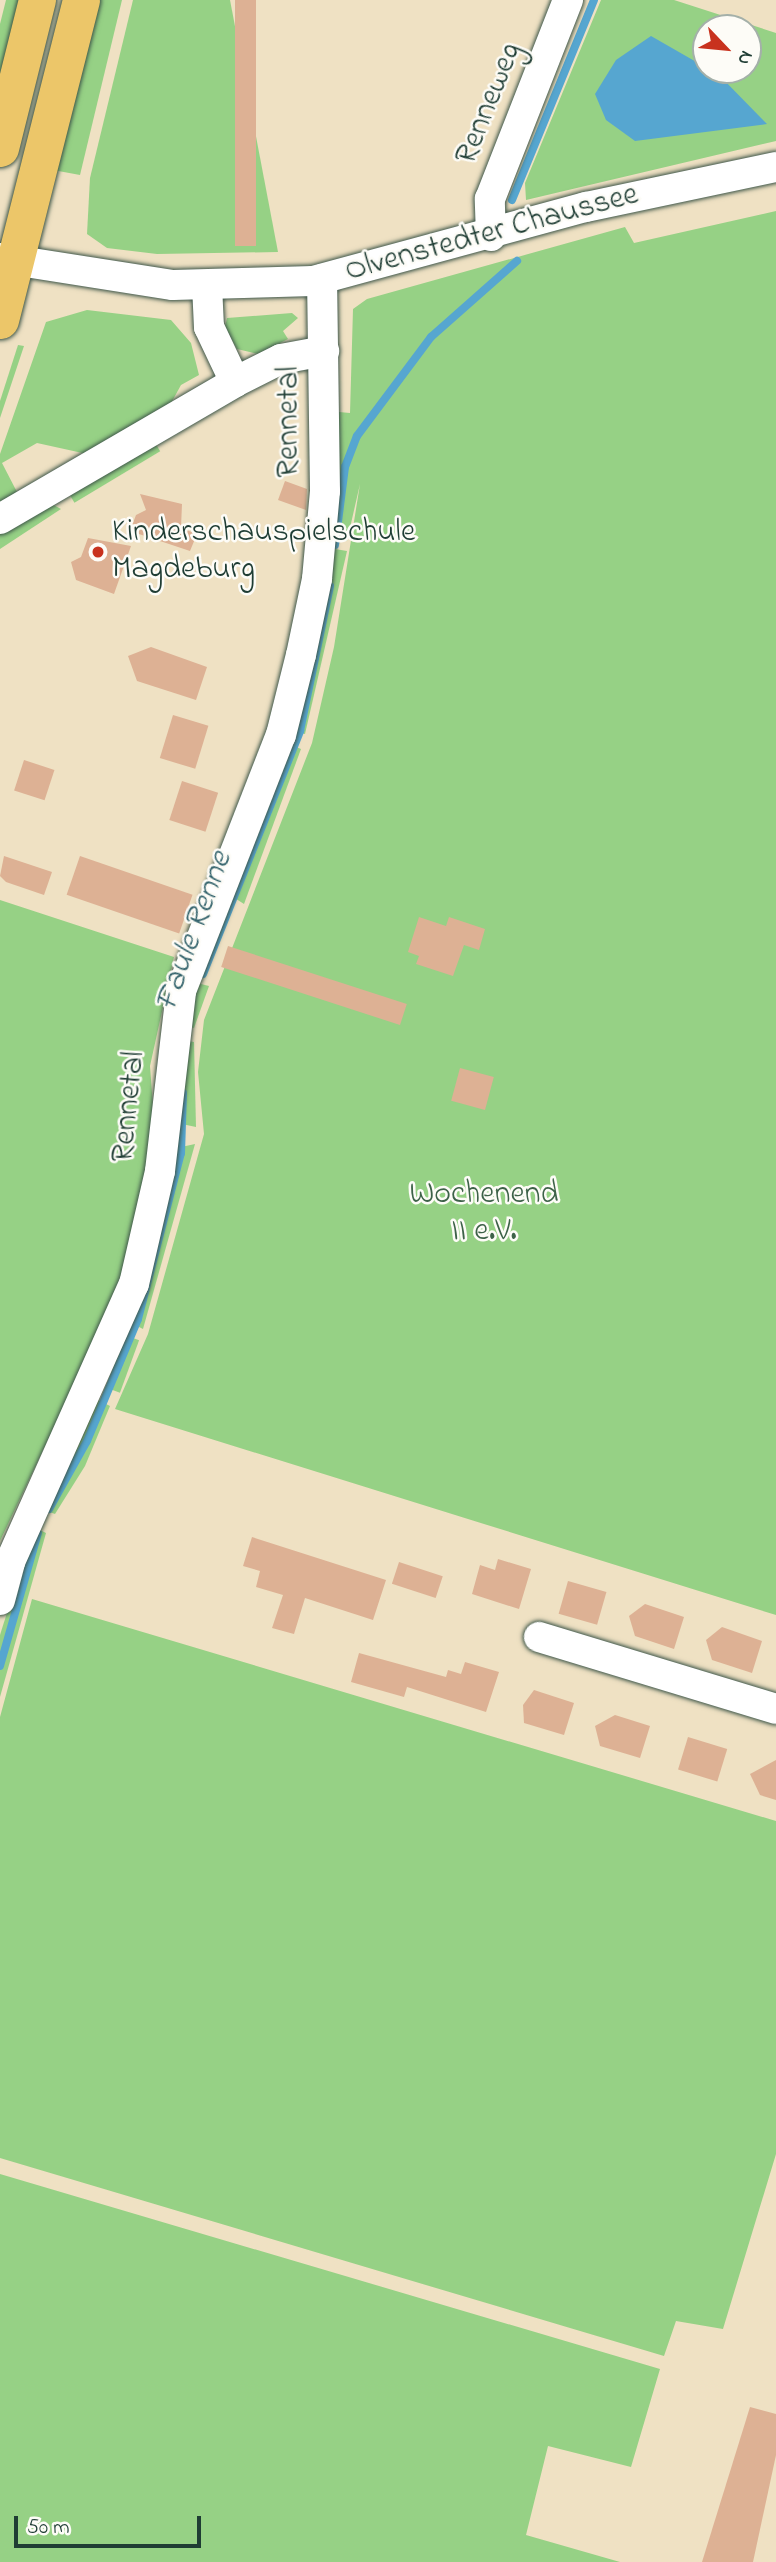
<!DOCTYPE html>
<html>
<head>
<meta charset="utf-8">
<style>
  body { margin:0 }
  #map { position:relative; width:776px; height:2562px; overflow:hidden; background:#efe1c3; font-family:"Indie Flower",sans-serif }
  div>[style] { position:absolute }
  .green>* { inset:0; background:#96d185; transform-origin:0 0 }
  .water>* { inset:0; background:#56a6d0 }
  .stream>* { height:8px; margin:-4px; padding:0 4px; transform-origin:4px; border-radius:4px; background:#56a6d0 }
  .building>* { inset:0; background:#ddb194; transform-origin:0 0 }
  .roads { filter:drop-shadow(0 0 2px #3e5649) drop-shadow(0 0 2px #3e5649) }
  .minor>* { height:30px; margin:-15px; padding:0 15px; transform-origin:15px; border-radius:15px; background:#fff }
  .major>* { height:37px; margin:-18.5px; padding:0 18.5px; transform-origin:18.5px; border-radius:18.5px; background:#ecc669 }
  .dots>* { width:19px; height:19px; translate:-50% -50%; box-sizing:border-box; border:4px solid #fdfcf7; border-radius:50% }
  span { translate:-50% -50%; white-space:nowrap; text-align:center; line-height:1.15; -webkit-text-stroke:5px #fdfcf7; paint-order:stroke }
  .street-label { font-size:32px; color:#1f3d34 }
  .poi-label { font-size:32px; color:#1f3d34 }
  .left { translate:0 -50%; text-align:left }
  .park-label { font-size:32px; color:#3d6248 }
  .water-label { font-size:33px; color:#32626b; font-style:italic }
  .north { position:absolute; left:692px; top:14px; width:70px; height:70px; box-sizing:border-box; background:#fdfcf7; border:2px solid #a4b0a9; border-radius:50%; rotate:116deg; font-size:19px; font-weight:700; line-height:28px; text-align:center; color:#1f3d34 }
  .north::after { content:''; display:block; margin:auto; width:24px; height:32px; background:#c8321e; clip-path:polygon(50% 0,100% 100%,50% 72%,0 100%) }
  .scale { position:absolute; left:14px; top:2516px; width:187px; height:32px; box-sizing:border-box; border:4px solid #1f3d34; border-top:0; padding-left:9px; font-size:21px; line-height:24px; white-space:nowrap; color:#1f3d34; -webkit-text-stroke:5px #fdfcf7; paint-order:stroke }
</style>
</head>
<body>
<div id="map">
  <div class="green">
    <div style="clip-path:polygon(6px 0,22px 0,0 92px,0 24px)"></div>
    <div style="clip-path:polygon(97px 0,122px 0,80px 175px,53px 170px)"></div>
    <div style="clip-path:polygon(133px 0,230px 0,278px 252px,157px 254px,107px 248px,87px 234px,90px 178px)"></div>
    <div style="clip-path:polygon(evenodd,601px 0,674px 0,776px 33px,776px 141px,526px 200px,525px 183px,601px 0,706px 28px,748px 28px,748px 70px,706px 70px,706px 28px)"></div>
    <div style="clip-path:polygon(776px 211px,776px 1615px,115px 1409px,148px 1334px,204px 1134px,198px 1072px,204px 1020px,312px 743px,334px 647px,360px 484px,347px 541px,329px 537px,339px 412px,350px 413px,353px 309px,367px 299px,625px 227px,634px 243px)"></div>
    <div style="clip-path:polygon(87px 310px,171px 320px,191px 343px,199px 375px,181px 385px,170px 405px,87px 454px,37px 443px,2px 463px,17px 492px,0 504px,0 454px,46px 322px)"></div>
    <div style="clip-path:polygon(292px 313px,298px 318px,283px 331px,288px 339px,258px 354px,237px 349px,225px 327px,227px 318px)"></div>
    <div style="clip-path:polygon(18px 345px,24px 346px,0 418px,0 401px)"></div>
    <div style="left:154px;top:441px;width:12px;height:100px;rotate:59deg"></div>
    <div style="clip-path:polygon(48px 502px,61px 509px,0 549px,0 530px)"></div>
    <div style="clip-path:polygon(329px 548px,347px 551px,305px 734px,293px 731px)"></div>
    <div style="clip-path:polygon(289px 744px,301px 749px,244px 904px,230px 895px)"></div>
    <div style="clip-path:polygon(0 900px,174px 957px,150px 1066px,154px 1120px,135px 1236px,108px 1313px,0 1541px)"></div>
    <div style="clip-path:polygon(193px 982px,209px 986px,194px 1028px,181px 1024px)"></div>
    <div style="clip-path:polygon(180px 1040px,194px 1042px,196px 1127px,177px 1123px)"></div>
    <div style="clip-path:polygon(195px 1144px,143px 1329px,127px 1321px,172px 1149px)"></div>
    <div style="left:125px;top:1335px;width:15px;height:56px;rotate:20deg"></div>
    <div style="clip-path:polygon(96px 1399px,110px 1406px,85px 1466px,55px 1514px,44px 1510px)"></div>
    <div style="clip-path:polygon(34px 1527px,46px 1533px,0 1697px,0 1635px)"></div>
    <div style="clip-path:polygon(32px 1599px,776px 1821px,776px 2154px,723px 2329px,676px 2321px,664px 2356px,0 2158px,0 1717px)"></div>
    <div style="clip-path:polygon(0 2174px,660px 2369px,631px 2467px,548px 2446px,526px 2535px,620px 2562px,0 2562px)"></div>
  </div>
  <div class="water">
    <div style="clip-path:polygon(651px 36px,719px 75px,767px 124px,635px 141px,606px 120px,595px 94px,616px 60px)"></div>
  </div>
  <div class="stream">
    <div style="left:512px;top:200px;width:216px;rotate:-67.7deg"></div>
    <div style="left:335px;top:545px;width:79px;rotate:-82.7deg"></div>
    <div style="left:345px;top:467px;width:33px;rotate:-69deg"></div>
    <div style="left:357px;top:436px;width:124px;rotate:-53.2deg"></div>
    <div style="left:431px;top:337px;width:115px;rotate:-41.5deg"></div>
    <div style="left:203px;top:974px;width:262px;rotate:-68.2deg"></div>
    <div style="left:300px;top:731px;width:148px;rotate:-78.3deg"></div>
    <div style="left:49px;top:1509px;width:78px;rotate:-60.8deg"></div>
    <div style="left:87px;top:1441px;width:132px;rotate:-67.3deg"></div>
    <div style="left:138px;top:1319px;width:171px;rotate:-75.5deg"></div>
    <div style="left:181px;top:1153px;width:60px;rotate:-88.1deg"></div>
    <div style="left:0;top:1666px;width:138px;rotate:-74.1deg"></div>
  </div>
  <div class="building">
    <div style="left:235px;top:0;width:21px;height:246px"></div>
    <div style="clip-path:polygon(285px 481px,307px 489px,306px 510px,278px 500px)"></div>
    <div style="clip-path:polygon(140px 494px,182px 504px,181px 528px,197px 534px,190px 551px,130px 531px,136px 515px,146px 510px)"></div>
    <div style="clip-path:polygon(88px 538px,131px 546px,114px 594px,76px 580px,71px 562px,81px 557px)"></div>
    <div style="clip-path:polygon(151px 647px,207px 667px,196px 700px,137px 681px,128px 656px)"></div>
    <div style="left:173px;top:715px;width:37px;height:45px;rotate:17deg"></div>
    <div style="left:24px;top:760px;width:32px;height:32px;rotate:18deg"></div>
    <div style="left:182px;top:781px;width:38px;height:41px;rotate:18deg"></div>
    <div style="clip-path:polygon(4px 856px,52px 872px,44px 895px,6px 882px,0 876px)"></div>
    <div style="left:80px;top:856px;width:119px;height:41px;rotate:19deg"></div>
    <div style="clip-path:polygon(419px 917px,446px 926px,449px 917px,485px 929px,479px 950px,464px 945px,453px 976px,416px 964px,419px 956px,408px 952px)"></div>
    <div style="left:228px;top:946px;width:188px;height:22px;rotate:18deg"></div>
    <div style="left:460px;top:1068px;width:35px;height:34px;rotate:15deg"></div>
    <div style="clip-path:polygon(252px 1537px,386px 1580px,373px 1620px,305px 1598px,294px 1634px,272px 1628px,283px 1595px,256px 1587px,260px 1571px,243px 1566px)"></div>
    <div style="clip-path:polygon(498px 1559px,531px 1569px,519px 1609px,472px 1594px,480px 1565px,495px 1570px)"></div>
    <div style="left:399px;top:1562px;width:46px;height:23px;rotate:18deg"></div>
    <div style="left:568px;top:1581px;width:40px;height:34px;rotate:16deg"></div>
    <div style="clip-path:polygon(645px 1604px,684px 1617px,674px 1649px,635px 1636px,629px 1616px)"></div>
    <div style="clip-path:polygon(722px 1627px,762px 1641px,752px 1673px,712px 1660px,706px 1640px)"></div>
    <div style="clip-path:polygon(359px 1653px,446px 1677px,448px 1670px,461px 1674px,465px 1662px,499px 1672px,486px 1712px,407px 1687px,404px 1697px,351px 1682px)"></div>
    <div style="clip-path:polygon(534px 1690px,574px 1703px,564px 1735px,524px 1723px,523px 1705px)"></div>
    <div style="clip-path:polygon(615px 1715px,650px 1726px,640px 1758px,600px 1746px,595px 1726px)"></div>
    <div style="left:688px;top:1737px;width:41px;height:34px;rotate:17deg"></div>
    <div style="clip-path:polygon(776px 1760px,776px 1800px,760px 1795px,750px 1774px)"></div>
    <div style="clip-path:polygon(750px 2407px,776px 2414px,776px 2455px,753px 2562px,702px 2562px)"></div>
  </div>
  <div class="roads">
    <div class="minor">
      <div style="left:491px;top:236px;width:37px;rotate:-92deg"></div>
      <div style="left:490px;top:199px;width:214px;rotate:-68.6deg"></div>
      <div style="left:0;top:258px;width:175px;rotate:8.9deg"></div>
      <div style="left:173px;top:285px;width:140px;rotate:-1.6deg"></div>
      <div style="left:313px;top:281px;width:283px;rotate:-15.2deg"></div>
      <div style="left:586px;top:207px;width:194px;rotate:-11.9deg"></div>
      <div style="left:207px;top:285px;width:42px;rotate:87.3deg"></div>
      <div style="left:209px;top:327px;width:61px;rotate:64.7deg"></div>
      <div style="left:0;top:519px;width:272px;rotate:-30.2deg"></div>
      <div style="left:235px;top:382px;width:51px;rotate:-26.6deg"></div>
      <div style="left:281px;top:359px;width:44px;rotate:-10.5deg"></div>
      <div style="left:0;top:1600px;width:39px;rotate:-75deg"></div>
      <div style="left:10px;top:1562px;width:304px;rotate:-66deg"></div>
      <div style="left:134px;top:1284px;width:116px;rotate:-77deg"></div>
      <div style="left:160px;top:1171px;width:181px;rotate:-83.3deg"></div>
      <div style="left:181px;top:991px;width:275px;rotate:-68.7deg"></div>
      <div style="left:281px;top:735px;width:82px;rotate:-76deg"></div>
      <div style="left:301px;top:655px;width:78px;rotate:-78.1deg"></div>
      <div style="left:317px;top:579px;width:88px;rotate:-84.8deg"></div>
      <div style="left:325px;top:491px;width:212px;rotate:-90.8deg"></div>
      <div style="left:539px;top:1637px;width:248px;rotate:16.9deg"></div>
    </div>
    <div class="major">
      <div style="left:0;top:148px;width:153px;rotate:-76deg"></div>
      <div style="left:0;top:320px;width:330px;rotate:-75.8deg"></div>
    </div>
  </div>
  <div class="dots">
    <div style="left:98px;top:552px;background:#c8321e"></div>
  </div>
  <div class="street-label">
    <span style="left:490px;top:104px;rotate:-68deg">Renneweg</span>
    <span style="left:492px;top:234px;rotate:-15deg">Olvenstedter Chaussee</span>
    <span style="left:290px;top:422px;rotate:-90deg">Rennetal</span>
    <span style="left:130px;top:1107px;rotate:-84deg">Rennetal</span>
  </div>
  <div class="poi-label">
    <span class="left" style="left:112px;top:552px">Kinderschauspielschule<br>Magdeburg</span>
  </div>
  <div class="park-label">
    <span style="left:484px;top:1214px">Wochenend<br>II e.V.</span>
  </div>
  <div class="water-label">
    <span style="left:195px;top:932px;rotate:-70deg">Faule Renne</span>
  </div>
  <div class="north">N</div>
  <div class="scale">50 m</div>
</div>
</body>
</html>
